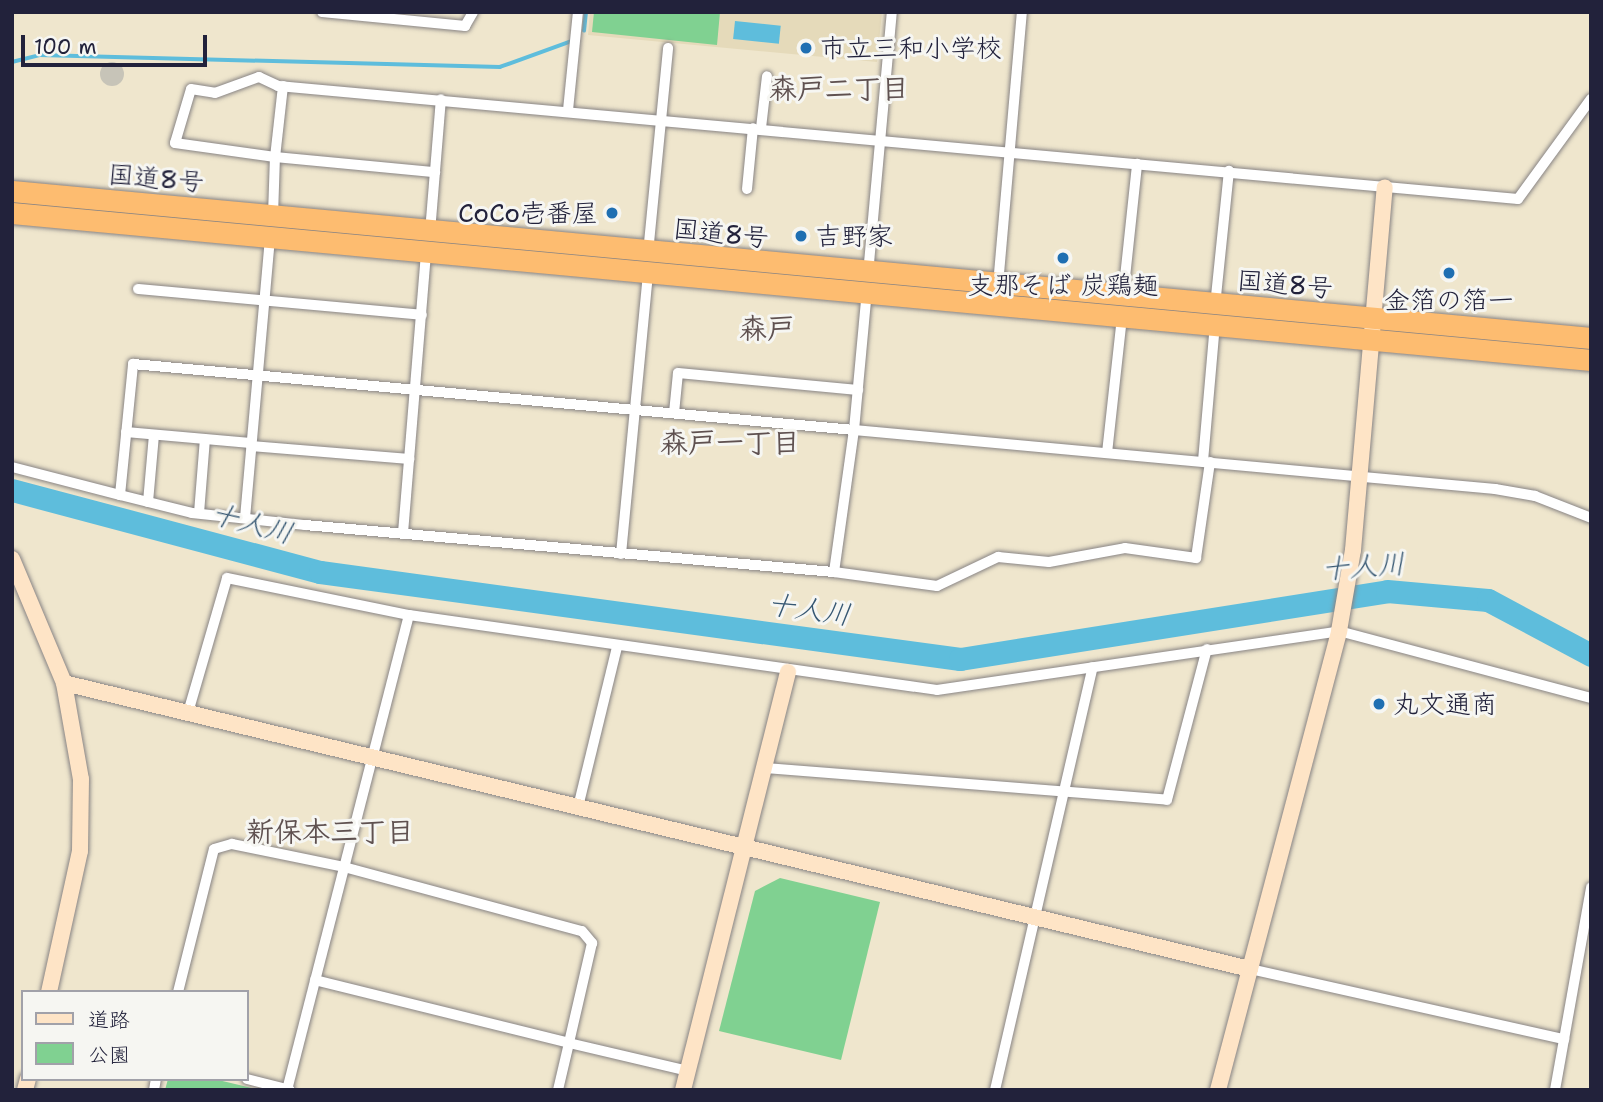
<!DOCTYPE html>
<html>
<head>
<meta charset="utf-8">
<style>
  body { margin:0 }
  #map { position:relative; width:1603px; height:1102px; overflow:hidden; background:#efe6cd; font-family:"Shantell Sans","Klee One",sans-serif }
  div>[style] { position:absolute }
  .built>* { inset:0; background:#e5daba }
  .industrial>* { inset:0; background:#c7c4b8 }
  .round { border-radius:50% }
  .green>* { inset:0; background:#80d191 }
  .water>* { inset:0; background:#5ebddc; transform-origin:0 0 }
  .stream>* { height:3.5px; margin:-1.75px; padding:0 1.75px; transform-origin:1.75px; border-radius:1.75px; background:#5ebddc }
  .river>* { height:23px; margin:-11.5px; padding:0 11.5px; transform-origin:11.5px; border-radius:11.5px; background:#5ebddc }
  .roads { filter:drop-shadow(0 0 2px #888484) drop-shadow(0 0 2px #888484) }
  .street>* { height:10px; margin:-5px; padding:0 5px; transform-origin:5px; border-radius:5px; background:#fff }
  .secondary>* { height:16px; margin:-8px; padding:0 8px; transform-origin:8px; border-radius:8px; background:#fee4c6 }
  .highway>* { height:21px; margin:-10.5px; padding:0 10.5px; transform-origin:10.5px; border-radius:10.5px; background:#fdbc70 }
  .dots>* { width:19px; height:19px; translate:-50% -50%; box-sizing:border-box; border:4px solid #f6f6f2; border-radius:50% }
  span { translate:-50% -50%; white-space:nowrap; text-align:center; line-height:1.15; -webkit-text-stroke:6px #f6f6f2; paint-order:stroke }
  .poi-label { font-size:26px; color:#22223b }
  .left { translate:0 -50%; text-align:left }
  .right { translate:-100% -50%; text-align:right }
  .street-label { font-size:26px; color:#22223b }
  .neighbourhood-label { font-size:28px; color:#5f5150; font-weight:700 }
  .water-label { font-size:28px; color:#375873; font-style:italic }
  .frame { position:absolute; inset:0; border:14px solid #22223b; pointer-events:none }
  .legend { position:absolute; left:21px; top:990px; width:228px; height:91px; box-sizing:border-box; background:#f6f6f2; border:2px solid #a1a1a9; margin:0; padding:9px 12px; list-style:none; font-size:21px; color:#22223b }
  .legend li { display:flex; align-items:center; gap:14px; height:35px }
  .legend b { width:35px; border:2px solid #a1a1a9 }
  .scale { position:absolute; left:21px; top:35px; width:186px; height:32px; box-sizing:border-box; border:4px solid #22223b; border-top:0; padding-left:9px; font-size:21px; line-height:24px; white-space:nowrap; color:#22223b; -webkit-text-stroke:5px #f6f6f2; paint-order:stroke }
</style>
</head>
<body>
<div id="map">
  <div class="built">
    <div style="clip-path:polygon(590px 12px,882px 12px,877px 62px,588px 35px)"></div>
  </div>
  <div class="industrial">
    <div class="round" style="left:100px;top:62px;width:24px;height:24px"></div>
  </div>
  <div class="green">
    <div style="clip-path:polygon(594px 12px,720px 12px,717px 45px,592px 32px)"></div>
    <div style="clip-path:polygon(780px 878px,880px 902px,841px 1060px,719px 1031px,755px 891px)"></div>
    <div style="clip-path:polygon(168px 1079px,214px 1079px,260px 1090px,165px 1090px)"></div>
  </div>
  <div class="water">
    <div style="left:735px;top:21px;width:46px;height:18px;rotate:6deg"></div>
  </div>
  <div class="stream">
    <div style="left:584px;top:31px;width:19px;rotate:-84deg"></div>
    <div style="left:12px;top:62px;width:29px;rotate:-14deg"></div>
    <div style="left:40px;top:55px;width:460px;rotate:1.5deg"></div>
    <div style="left:500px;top:67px;width:77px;rotate:-19.9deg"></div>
  </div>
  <div class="river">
    <div style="left:12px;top:490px;width:319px;rotate:14.9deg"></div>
    <div style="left:320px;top:572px;width:646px;rotate:7.74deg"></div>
    <div style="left:960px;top:659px;width:432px;rotate:-9deg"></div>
    <div style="left:1387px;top:591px;width:101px;rotate:5.1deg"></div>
    <div style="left:1488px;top:600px;width:117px;rotate:28.1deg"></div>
  </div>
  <div class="roads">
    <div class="street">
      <div style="left:322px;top:12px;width:144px;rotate:5.6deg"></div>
      <div style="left:465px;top:26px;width:16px;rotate:-60deg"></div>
      <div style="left:283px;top:86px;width:71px;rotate:96.4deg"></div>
      <div style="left:275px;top:157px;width:161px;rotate:5.4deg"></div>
      <div style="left:568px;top:110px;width:99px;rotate:-84.2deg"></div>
      <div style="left:761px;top:128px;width:52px;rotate:-83.4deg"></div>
      <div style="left:747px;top:189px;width:61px;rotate:-84.4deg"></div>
      <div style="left:273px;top:216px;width:59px;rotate:-88.1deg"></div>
      <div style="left:275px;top:157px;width:101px;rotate:-172deg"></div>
      <div style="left:175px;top:143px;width:56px;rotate:-73.5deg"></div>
      <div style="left:191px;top:89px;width:24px;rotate:9deg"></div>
      <div style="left:215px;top:93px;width:47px;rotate:-20deg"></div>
      <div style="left:259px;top:77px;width:21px;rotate:25deg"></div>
      <div style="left:278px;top:86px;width:1245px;rotate:5.21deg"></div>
      <div style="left:1518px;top:199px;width:124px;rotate:-53.9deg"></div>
      <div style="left:430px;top:232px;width:133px;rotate:-85.3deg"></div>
      <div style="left:648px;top:253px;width:206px;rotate:-84.4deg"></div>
      <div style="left:868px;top:274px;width:263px;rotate:-84.8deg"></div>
      <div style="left:998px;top:285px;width:274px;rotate:-85deg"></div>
      <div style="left:138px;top:289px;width:285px;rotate:5.2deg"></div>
      <div style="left:1123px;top:296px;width:133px;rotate:-83.9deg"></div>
      <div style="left:1215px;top:306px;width:136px;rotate:-84.1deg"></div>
      <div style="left:674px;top:413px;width:40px;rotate:-84.3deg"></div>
      <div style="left:678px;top:373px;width:181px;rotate:5.4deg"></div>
      <div style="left:126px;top:432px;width:125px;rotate:5deg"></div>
      <div style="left:251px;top:446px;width:159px;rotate:4.7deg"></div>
      <div style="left:1107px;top:453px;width:136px;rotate:-83.7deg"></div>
      <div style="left:1203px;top:461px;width:137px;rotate:-85deg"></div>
      <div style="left:12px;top:467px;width:112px;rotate:14.5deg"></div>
      <div style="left:120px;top:495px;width:132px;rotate:-84.3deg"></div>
      <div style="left:133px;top:364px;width:724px;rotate:5.23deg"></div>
      <div style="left:854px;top:430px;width:141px;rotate:-84.7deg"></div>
      <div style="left:120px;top:495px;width:74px;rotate:14deg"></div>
      <div style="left:192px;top:513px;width:114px;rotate:6.1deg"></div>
      <div style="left:305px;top:525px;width:531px;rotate:5.08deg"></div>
      <div style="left:834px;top:572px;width:143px;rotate:-82deg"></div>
      <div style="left:854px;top:430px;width:644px;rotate:5.26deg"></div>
      <div style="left:1495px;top:489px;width:41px;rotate:9.9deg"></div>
      <div style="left:1535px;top:496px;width:60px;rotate:21.4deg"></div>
      <div style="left:148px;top:502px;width:67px;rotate:-84.9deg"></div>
      <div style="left:199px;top:513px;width:74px;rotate:-85.4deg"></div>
      <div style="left:245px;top:518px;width:281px;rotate:-84.9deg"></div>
      <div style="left:403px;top:533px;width:282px;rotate:-85.3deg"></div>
      <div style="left:621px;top:554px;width:282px;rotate:-84.5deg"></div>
      <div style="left:834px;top:572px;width:104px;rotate:7.7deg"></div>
      <div style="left:937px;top:586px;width:68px;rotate:-25.4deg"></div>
      <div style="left:998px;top:557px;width:51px;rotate:5.6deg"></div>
      <div style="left:1049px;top:562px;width:77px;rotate:-10.4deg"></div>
      <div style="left:1125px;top:548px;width:72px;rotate:8deg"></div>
      <div style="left:1196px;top:558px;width:97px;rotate:-81.7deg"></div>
      <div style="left:189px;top:709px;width:136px;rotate:-73.8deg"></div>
      <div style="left:227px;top:578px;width:186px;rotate:11.5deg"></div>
      <div style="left:409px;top:615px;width:533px;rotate:8.08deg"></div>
      <div style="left:937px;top:690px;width:406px;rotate:-8.3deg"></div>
      <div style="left:1339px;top:631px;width:261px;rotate:14.9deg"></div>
      <div style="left:764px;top:768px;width:404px;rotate:4.5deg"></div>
      <div style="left:1167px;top:800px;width:156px;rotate:-75.2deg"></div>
      <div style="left:578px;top:807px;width:165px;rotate:-76.3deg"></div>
      <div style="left:1250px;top:969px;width:322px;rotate:12.6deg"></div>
      <div style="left:315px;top:980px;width:262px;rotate:13.9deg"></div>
      <div style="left:569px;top:1043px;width:48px;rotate:103.2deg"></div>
      <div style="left:178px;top:992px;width:147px;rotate:-75.9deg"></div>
      <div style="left:214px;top:849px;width:19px;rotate:-16deg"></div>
      <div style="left:232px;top:844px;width:114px;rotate:11.6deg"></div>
      <div style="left:344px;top:867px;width:246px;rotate:15.1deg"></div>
      <div style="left:582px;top:931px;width:16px;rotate:50deg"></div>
      <div style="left:592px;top:943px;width:103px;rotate:103deg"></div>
      <div style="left:569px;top:1043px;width:122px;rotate:13.2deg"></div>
      <div style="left:247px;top:1079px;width:44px;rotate:14.3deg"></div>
      <div style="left:154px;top:1090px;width:11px;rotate:-80deg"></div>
      <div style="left:287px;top:1090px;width:490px;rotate:-75.6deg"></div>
      <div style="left:995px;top:1090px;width:434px;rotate:-77deg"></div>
      <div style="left:1555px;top:1090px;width:206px;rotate:-79.9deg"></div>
    </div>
    <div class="secondary">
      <div style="left:12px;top:559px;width:134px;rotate:67.2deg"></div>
      <div style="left:64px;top:683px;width:97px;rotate:80deg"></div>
      <div style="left:81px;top:779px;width:72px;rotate:90.8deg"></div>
      <div style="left:80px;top:851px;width:144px;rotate:102.4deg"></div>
      <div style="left:64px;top:683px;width:1220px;rotate:13.56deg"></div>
      <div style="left:25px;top:1090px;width:11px;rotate:-75deg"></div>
      <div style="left:683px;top:1090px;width:431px;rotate:-75.9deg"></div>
      <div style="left:1218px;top:1090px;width:475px;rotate:-75.2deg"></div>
      <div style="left:1339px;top:631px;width:82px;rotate:-80.2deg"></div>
      <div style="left:1353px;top:550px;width:364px;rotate:-85deg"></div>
    </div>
    <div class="highway">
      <div style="left:12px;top:191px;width:1586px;rotate:5.32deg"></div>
      <div style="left:12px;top:213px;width:1586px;rotate:5.32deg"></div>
    </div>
  </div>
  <div class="dots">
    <div style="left:806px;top:48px;background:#1f6fb2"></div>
    <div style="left:612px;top:213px;background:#1f6fb2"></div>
    <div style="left:801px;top:236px;background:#1f6fb2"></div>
    <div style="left:1063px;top:258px;background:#1f6fb2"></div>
    <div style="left:1449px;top:273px;background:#1f6fb2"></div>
    <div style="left:1379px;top:704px;background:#1f6fb2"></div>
  </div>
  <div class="poi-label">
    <span class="left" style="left:820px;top:48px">市立三和小学校</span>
    <span class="right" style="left:598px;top:213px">CoCo壱番屋</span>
    <span class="left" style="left:815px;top:236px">吉野家</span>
    <span style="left:1063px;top:285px">支那そば 炭鶏麺</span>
    <span style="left:1449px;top:300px">金箔の箔一</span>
    <span class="left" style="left:1393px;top:704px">丸文通商</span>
  </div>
  <div class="street-label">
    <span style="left:156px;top:178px;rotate:5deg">国道8号</span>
    <span style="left:721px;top:233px;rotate:6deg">国道8号</span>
    <span style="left:1285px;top:284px;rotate:5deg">国道8号</span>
  </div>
  <div class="neighbourhood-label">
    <span style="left:839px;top:88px">森戸二丁目</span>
    <span style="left:767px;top:328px">森戸</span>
    <span style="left:730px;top:442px">森戸一丁目</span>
    <span style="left:330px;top:831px">新保本三丁目</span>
  </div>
  <div class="water-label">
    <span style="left:252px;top:523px;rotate:15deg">十人川</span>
    <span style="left:1363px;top:566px;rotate:-4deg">十人川</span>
    <span style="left:809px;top:609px;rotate:8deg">十人川</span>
  </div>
  <div class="frame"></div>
  <ul class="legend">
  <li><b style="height:9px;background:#fee4c6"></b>道路</li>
  <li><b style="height:19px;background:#80d191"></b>公園</li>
  </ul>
  <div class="scale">100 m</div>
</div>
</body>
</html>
